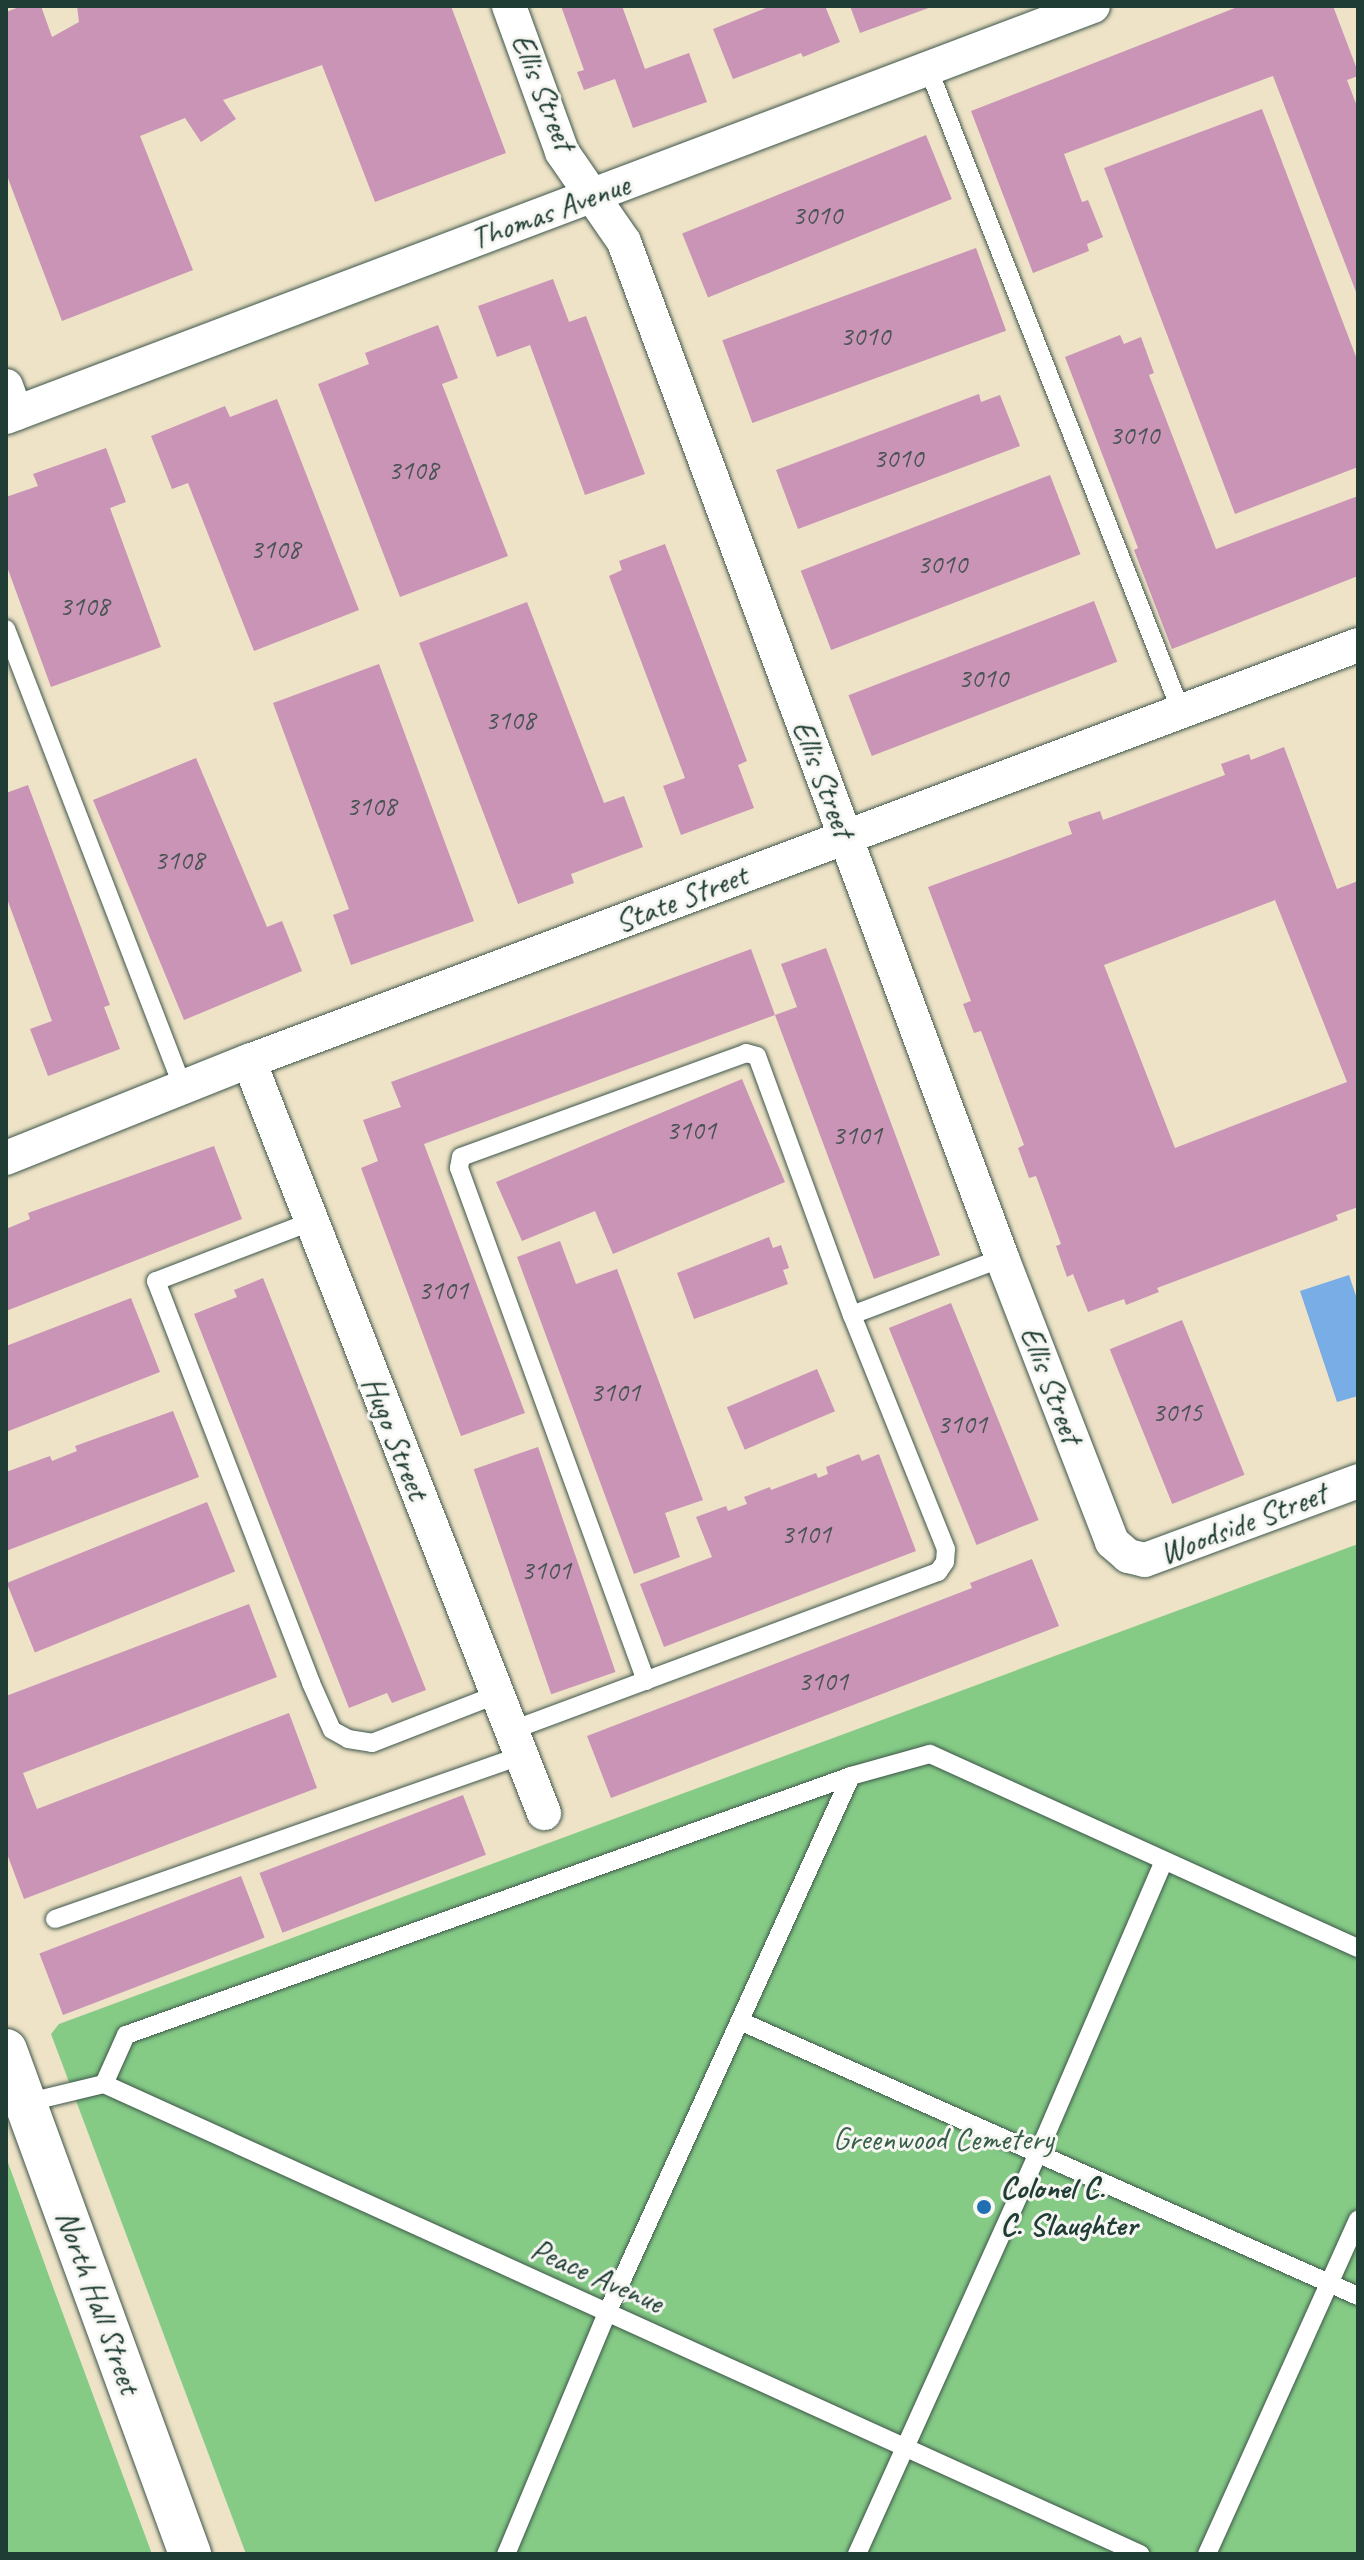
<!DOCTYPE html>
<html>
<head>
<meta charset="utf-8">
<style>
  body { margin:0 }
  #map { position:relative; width:1364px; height:2560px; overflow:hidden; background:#eee3c7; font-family:Caveat,sans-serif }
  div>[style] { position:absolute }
  .green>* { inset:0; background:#85cb86 }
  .water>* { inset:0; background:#78ade5 }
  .building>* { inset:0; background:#c994b6; transform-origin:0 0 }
  .roads { filter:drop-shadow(0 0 2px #3e564a) drop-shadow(0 0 2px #3e564a) }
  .service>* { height:18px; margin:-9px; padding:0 9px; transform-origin:9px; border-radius:9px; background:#fff }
  .minor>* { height:34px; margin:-17px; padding:0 17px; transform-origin:17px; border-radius:17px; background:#fff }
  .tertiary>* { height:42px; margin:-21px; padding:0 21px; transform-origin:21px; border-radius:21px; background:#fff }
  .dots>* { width:22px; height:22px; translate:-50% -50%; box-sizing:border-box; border:4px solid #f6f6f2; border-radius:50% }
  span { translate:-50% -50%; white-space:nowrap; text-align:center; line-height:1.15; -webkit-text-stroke:6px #f6f6f2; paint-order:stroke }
  .number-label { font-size:28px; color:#4a5354 }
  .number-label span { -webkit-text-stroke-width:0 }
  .street-label { font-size:32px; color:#1f3d34 }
  .park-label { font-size:32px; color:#386048 }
  .poi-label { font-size:32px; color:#1f3d34; font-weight:700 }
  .left { translate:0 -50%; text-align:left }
  .frame { position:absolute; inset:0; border:8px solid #1f3d34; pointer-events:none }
</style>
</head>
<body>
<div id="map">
  <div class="green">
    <div style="clip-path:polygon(1358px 1544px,1358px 2554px,246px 2554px,51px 2034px,59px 2024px)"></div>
    <div style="clip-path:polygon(6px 2157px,53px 2287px,152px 2554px,6px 2554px)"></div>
  </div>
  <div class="water">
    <div style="clip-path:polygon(1349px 1275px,1358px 1302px,1358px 1396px,1337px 1402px,1300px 1291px)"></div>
  </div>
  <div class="building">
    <div style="clip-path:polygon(22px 6px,41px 6px,52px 37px,79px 22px,77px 6px,451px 6px,506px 153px,375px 202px,322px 65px,223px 100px,236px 119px,201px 142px,185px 118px,140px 136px,193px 270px,62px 321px,6px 173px,6px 12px)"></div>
    <div style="clip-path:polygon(561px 6px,622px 6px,645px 69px,689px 53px,707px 102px,633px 128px,615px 79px,584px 90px,577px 72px,584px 70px)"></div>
    <div style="clip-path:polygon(771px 6px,825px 6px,840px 42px,803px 57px,801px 53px,733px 79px,713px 29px)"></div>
    <div style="clip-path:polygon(850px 6px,934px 6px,860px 33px)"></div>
    <div style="clip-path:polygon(1240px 6px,1333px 6px,1358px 72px,1358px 76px,1347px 80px,1358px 109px,1358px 297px,1273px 76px,1064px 154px,1082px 202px,1088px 200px,1103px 237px,1087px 244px,1089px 251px,1033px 273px,971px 111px)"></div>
    <div style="clip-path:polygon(1262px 109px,1358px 362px,1358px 467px,1235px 514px,1104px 168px)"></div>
    <div style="left:926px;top:135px;width:69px;height:263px;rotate:68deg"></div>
    <div style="left:976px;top:248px;width:88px;height:270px;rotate:70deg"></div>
    <div style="clip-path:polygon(553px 279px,569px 322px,586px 316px,645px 474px,585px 495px,530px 345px,497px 357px,478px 306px)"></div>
    <div style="clip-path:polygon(438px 325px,458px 378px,442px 384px,508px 556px,400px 597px,318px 384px,369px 364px,365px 353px)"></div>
    <div style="clip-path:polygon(1120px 335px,1124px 344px,1141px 337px,1154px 373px,1149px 375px,1216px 549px,1358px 496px,1358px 576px,1172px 649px,1134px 550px,1138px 548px,1065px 357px)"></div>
    <div style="clip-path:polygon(979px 394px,981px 402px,1000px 395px,1020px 446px,798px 529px,776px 470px)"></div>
    <div style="clip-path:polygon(277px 399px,359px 610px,254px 651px,188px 483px,172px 489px,151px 436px,225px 406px,230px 417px)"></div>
    <div style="clip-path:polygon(106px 448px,126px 502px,110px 508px,161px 647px,51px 687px,6px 564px,6px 497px,38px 486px,33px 474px)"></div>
    <div style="left:1050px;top:475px;width:85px;height:267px;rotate:69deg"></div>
    <div style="clip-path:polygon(665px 544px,747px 761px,738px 765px,754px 808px,681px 835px,663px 786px,685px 778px,609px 576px,622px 570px,619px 561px)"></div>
    <div style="left:1094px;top:601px;width:65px;height:263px;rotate:69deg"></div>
    <div style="clip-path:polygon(527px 602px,604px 803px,624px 796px,643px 847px,571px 874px,574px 883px,518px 904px,419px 643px)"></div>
    <div style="clip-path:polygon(379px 664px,474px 921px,351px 965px,333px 915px,349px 909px,273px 703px)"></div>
    <div style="clip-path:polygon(evenodd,1284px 747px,1337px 889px,1358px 881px,1358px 1207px,1336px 1215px,1338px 1220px,1157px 1288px,1159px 1292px,1126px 1305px,1124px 1299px,1088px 1312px,1073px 1274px,1067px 1277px,1056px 1246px,1061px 1244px,1036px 1176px,1029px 1178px,1018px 1148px,1024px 1145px,981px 1031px,974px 1033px,963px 1004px,971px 1001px,928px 887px,1072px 834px,1068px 822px,1100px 811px,1103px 820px,1225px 775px,1221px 764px,1249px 754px,1251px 760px,1284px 747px,1275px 900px,1347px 1082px,1175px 1148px,1104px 965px,1275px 900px)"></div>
    <div style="clip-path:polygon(196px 758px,267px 927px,282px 921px,302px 971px,184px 1020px,93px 800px)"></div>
    <div style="clip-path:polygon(28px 785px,110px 1005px,104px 1007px,120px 1049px,48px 1076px,30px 1029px,52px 1021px,6px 896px,6px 793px)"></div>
    <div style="clip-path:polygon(826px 948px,940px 1255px,874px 1279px,775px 1015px,797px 1007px,781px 964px)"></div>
    <div style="clip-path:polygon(751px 949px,775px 1015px,424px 1144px,525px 1413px,461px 1436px,361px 1168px,378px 1161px,363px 1120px,401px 1107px,391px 1082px)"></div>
    <div style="clip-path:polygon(742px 1079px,785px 1182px,613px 1254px,595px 1211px,522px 1241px,496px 1182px)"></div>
    <div style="clip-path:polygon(214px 1146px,242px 1219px,6px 1311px,6px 1229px,30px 1219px,28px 1213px)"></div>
    <div style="clip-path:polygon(769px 1237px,773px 1248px,781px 1245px,789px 1268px,783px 1270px,788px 1284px,694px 1319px,677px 1273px)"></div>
    <div style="clip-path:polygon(560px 1241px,576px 1284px,617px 1269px,703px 1500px,665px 1513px,680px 1557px,634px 1574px,517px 1257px)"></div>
    <div style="clip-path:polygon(263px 1278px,426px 1690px,392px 1703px,387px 1693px,349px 1708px,194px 1314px,237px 1297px,234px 1290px)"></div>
    <div style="clip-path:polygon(131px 1298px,160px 1372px,6px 1432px,6px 1346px)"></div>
    <div style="left:951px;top:1303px;width:234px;height:67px;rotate:68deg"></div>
    <div style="left:1182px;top:1320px;width:167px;height:78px;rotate:68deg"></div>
    <div style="left:817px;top:1369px;width:46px;height:98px;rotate:67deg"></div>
    <div style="clip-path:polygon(173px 1411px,199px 1477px,6px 1551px,6px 1472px,50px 1456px,52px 1461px,77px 1451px,75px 1446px)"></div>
    <div style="left:538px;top:1447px;width:238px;height:68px;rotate:71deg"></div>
    <div style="clip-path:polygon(859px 1454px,862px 1461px,879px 1454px,916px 1551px,664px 1647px,640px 1584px,712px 1557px,696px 1517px,726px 1506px,728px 1511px,747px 1504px,744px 1497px,770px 1487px,771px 1490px,816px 1473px,818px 1478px,828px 1474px,826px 1467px)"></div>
    <div style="left:207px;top:1502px;width:75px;height:216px;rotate:68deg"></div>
    <div style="clip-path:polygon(1032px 1559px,1059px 1626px,611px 1798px,587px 1736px,972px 1588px,970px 1583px)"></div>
    <div style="clip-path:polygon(249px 1604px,277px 1677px,23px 1773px,37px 1809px,289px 1713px,317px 1788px,24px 1899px,6px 1851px,6px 1696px)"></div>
    <div style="left:463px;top:1795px;width:64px;height:218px;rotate:69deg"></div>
    <div style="left:241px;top:1876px;width:66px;height:216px;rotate:69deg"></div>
  </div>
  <div class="roads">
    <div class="service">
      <div style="left:928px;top:68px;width:691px;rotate:68.52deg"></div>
      <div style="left:6px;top:629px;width:491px;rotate:68.9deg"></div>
      <div style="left:310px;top:1222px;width:165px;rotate:159deg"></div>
      <div style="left:156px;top:1281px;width:431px;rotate:68.9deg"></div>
      <div style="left:311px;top:1683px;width:51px;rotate:65.9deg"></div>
      <div style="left:332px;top:1730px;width:18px;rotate:29deg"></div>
      <div style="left:348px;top:1739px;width:24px;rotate:9deg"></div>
      <div style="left:372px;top:1743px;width:133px;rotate:-21.2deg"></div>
      <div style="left:646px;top:1681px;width:546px;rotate:-110.03deg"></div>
      <div style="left:459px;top:1168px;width:11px;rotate:-80deg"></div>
      <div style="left:461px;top:1157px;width:303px;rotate:-20deg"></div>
      <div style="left:746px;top:1053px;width:11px;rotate:15deg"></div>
      <div style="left:757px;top:1056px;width:276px;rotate:69.9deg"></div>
      <div style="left:510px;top:1731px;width:457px;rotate:-20.4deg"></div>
      <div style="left:938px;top:1572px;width:12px;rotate:-55deg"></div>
      <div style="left:945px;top:1562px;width:13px;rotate:-86deg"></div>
      <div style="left:946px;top:1549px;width:252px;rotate:-111.9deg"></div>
      <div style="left:852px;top:1315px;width:160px;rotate:-20.8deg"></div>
      <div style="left:851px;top:1776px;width:82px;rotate:-15.6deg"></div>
      <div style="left:930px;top:1754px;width:470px;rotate:24.4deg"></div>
      <div style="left:55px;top:1919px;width:493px;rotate:-19.3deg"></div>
      <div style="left:740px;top:2021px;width:676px;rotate:23.99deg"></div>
      <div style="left:104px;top:2084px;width:54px;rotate:-65.8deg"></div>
      <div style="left:126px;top:2035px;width:770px;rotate:-19.66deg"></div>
      <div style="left:851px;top:1776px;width:590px;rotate:114.44deg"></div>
      <div style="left:607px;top:2313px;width:261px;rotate:112.7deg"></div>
      <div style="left:25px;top:2103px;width:81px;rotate:-13.5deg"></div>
      <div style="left:104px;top:2084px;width:1138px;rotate:24.4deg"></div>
      <div style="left:857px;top:2554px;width:442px;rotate:-65.7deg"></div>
      <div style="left:1039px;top:2151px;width:316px;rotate:-66.7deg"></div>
      <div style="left:1207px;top:2554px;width:367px;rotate:-65.7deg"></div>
    </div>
    <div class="minor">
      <div style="left:509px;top:6px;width:155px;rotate:70deg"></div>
      <div style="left:562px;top:152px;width:109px;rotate:55.4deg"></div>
      <div style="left:624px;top:242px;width:1084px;rotate:69.59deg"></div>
      <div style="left:1002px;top:1258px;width:305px;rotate:68.8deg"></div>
      <div style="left:1112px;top:1542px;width:21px;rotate:41deg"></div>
      <div style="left:1128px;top:1556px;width:17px;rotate:13deg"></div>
      <div style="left:1145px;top:1560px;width:227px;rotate:-20.3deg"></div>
      <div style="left:6px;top:386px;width:29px;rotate:70deg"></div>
      <div style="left:6px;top:417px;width:1162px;rotate:-20.71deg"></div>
      <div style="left:249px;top:1061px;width:808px;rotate:68.58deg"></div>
      <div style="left:6px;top:1158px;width:262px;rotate:-21.8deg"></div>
      <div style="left:249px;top:1061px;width:1184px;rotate:-20.56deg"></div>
    </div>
    <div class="tertiary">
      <div style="left:6px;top:2050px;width:537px;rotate:69.94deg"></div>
    </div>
  </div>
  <div class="dots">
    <div style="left:984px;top:2207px;background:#1f6fb2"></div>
  </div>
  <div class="number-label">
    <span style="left:817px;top:215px">3010</span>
    <span style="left:865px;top:336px">3010</span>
    <span style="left:1134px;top:435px">3010</span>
    <span style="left:898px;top:458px">3010</span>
    <span style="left:413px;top:470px">3108</span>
    <span style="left:275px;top:549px">3108</span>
    <span style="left:942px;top:564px">3010</span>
    <span style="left:84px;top:606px">3108</span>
    <span style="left:983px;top:678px">3010</span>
    <span style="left:510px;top:720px">3108</span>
    <span style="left:371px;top:806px">3108</span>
    <span style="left:179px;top:860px">3108</span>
    <span style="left:691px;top:1130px">3101</span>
    <span style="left:857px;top:1135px">3101</span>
    <span style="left:443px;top:1290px">3101</span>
    <span style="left:615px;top:1392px">3101</span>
    <span style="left:1177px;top:1412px">3015</span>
    <span style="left:962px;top:1424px">3101</span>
    <span style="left:806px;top:1534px">3101</span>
    <span style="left:546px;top:1570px">3101</span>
    <span style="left:823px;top:1681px">3101</span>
  </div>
  <div class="street-label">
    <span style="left:543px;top:92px;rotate:68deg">Ellis Street</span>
    <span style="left:550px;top:212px;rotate:-20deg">Thomas Avenue</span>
    <span style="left:823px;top:779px;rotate:69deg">Ellis Street</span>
    <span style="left:681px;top:899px;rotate:-21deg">State Street</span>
    <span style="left:1051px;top:1385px;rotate:69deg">Ellis Street</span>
    <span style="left:395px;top:1438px;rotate:68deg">Hugo Street</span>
    <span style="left:1243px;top:1524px;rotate:-21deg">Woodside Street</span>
    <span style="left:597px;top:2276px;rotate:24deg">Peace Avenue</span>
    <span style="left:98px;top:2302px;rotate:70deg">North Hall Street</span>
  </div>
  <div class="park-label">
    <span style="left:943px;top:2139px">Greenwood Cemetery</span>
  </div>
  <div class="poi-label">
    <span class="left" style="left:1000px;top:2207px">Colonel C.<br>C. Slaughter</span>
  </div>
  <div class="frame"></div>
</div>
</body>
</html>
